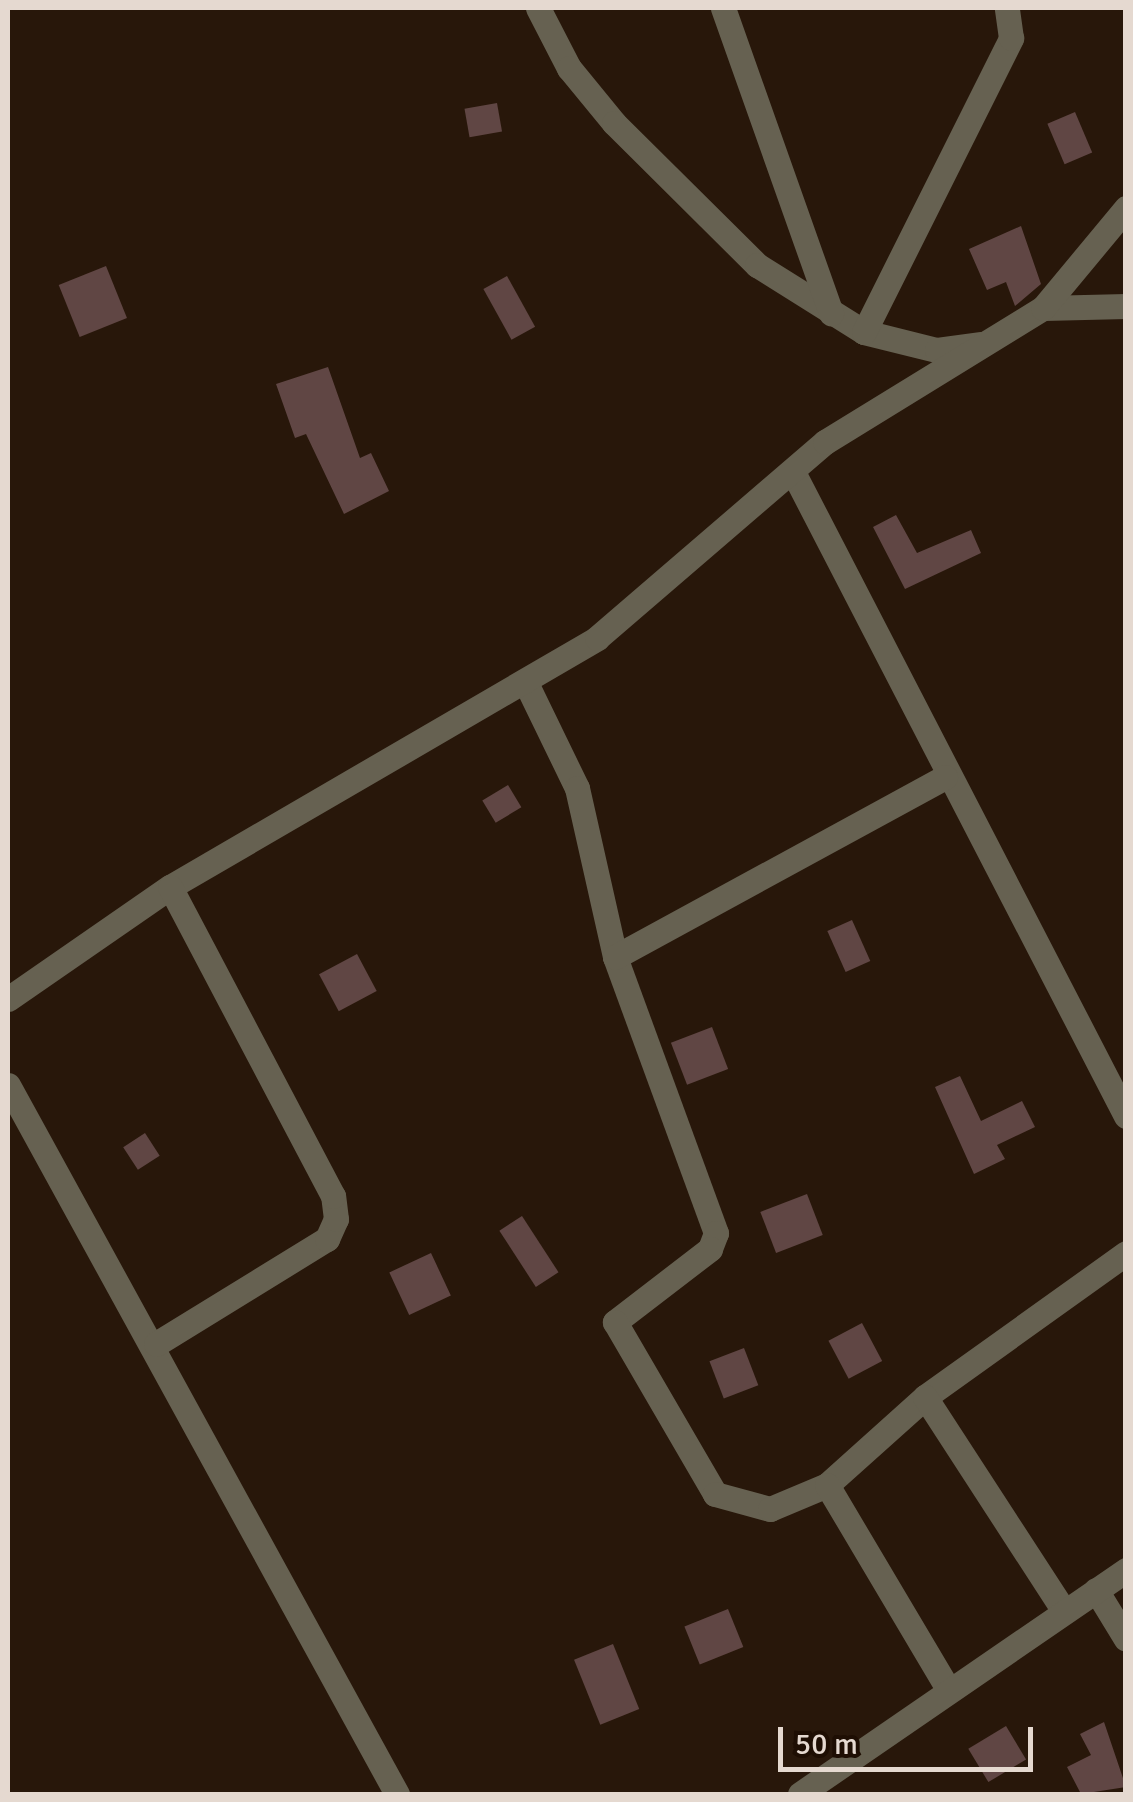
<!DOCTYPE html>
<html>
<head>
<meta charset="utf-8">
<style>
  body { margin:0 }
  #map { position:relative; width:1133px; height:1802px; overflow:hidden; background:#28170a; font-family:Signika,sans-serif }
  div>[style] { position:absolute }
  .building>* { inset:0; background:#604644; transform-origin:0 0 }
  .minor>* { height:25px; margin:-12.5px; padding:0 12.5px; transform-origin:12.5px; border-radius:12.5px; background:#666151 }
  span { translate:-50% -50%; white-space:nowrap; text-align:center; line-height:1.15; -webkit-text-stroke:10px #1e0e03; paint-order:stroke }
  .frame { position:absolute; inset:0; border:10px solid #e5d9d0; pointer-events:none }
  .scale { position:absolute; left:778px; top:1727px; width:255px; height:45px; box-sizing:border-box; border:5px solid #e5d9d0; border-top:0; padding-left:12px; font-size:30px; line-height:35px; white-space:nowrap; color:#e5d9d0; -webkit-text-stroke:8px #1e0e03; paint-order:stroke }
</style>
</head>
<body>
<div id="map">
  <div class="building">
    <div style="left:497px;top:103px;width:29px;height:33px;rotate:80deg"></div>
    <div style="left:1075px;top:112px;width:44px;height:30px;rotate:67deg"></div>
    <div style="clip-path:polygon(1021px 226px,1041px 284px,1015px 306px,1006px 282px,987px 290px,969px 249px)"></div>
    <div style="left:106px;top:266px;width:56px;height:51px;rotate:68deg"></div>
    <div style="left:507px;top:276px;width:58px;height:27px;rotate:61deg"></div>
    <div style="clip-path:polygon(328px 367px,360px 458px,371px 453px,389px 491px,344px 514px,306px 434px,295px 438px,276px 384px)"></div>
    <div style="clip-path:polygon(896px 515px,917px 553px,971px 530px,981px 553px,905px 589px,873px 527px)"></div>
    <div style="left:508px;top:785px;width:26px;height:30px;rotate:59deg"></div>
    <div style="left:852px;top:920px;width:45px;height:27px;rotate:66deg"></div>
    <div style="left:357px;top:954px;width:42px;height:43px;rotate:62deg"></div>
    <div style="left:712px;top:1027px;width:45px;height:44px;rotate:69deg"></div>
    <div style="clip-path:polygon(960px 1076px,981px 1121px,1022px 1101px,1035px 1127px,997px 1145px,1005px 1159px,974px 1174px,935px 1087px)"></div>
    <div style="left:145px;top:1133px;width:27px;height:26px;rotate:57deg"></div>
    <div style="left:807px;top:1194px;width:44px;height:50px;rotate:69deg"></div>
    <div style="left:522px;top:1216px;width:67px;height:27px;rotate:57deg"></div>
    <div style="left:431px;top:1253px;width:47px;height:46px;rotate:65deg"></div>
    <div style="left:862px;top:1323px;width:43px;height:38px;rotate:62deg"></div>
    <div style="left:744px;top:1348px;width:40px;height:37px;rotate:69deg"></div>
    <div style="left:728px;top:1609px;width:41px;height:47px;rotate:68deg"></div>
    <div style="left:613px;top:1644px;width:70px;height:42px;rotate:68deg"></div>
    <div style="clip-path:polygon(1104px 1722px,1126px 1787px,1081px 1794px,1067px 1767px,1091px 1755px,1080px 1734px)"></div>
    <div style="left:1006px;top:1726px;width:39px;height:44px;rotate:59deg"></div>
  </div>
  <div class="minor">
    <div style="left:538px;top:8px;width:68px;rotate:62.7deg"></div>
    <div style="left:569px;top:68px;width:71px;rotate:50.7deg"></div>
    <div style="left:614px;top:123px;width:202px;rotate:44.8deg"></div>
    <div style="left:757px;top:265px;width:126px;rotate:32.1deg"></div>
    <div style="left:864px;top:332px;width:75px;rotate:13.9deg"></div>
    <div style="left:937px;top:350px;width:43px;rotate:-7.9deg"></div>
    <div style="left:723px;top:8px;width:324px;rotate:70.5deg"></div>
    <div style="left:1043px;top:308px;width:83px;rotate:-1.4deg"></div>
    <div style="left:864px;top:332px;width:329px;rotate:-63.4deg"></div>
    <div style="left:1011px;top:38px;width:30px;rotate:-98deg"></div>
    <div style="left:793px;top:472px;width:725px;rotate:62.66deg"></div>
    <div style="left:525px;top:681px;width:119px;rotate:64.1deg"></div>
    <div style="left:577px;top:788px;width:173px;rotate:77.3deg"></div>
    <div style="left:615px;top:957px;width:294px;rotate:69.9deg"></div>
    <div style="left:716px;top:1233px;width:17px;rotate:111deg"></div>
    <div style="left:710px;top:1249px;width:120px;rotate:142.5deg"></div>
    <div style="left:615px;top:1322px;width:199px;rotate:59.8deg"></div>
    <div style="left:715px;top:1494px;width:57px;rotate:15.3deg"></div>
    <div style="left:770px;top:1509px;width:62px;rotate:-22.8deg"></div>
    <div style="left:827px;top:1485px;width:132px;rotate:-41.9deg"></div>
    <div style="left:925px;top:1397px;width:247px;rotate:-35.6deg"></div>
    <div style="left:615px;top:957px;width:376px;rotate:-28.6deg"></div>
    <div style="left:8px;top:999px;width:197px;rotate:-34.7deg"></div>
    <div style="left:170px;top:887px;width:494px;rotate:-30.2deg"></div>
    <div style="left:597px;top:638px;width:301px;rotate:-40.7deg"></div>
    <div style="left:825px;top:442px;width:256px;rotate:-31.6deg"></div>
    <div style="left:1043px;top:308px;width:130px;rotate:-50.3deg"></div>
    <div style="left:8px;top:1085px;width:809px;rotate:61.25deg"></div>
    <div style="left:156px;top:1344px;width:201px;rotate:-31.6deg"></div>
    <div style="left:327px;top:1239px;width:22px;rotate:-66deg"></div>
    <div style="left:336px;top:1219px;width:23px;rotate:-97deg"></div>
    <div style="left:333px;top:1196px;width:349px;rotate:-117.8deg"></div>
    <div style="left:925px;top:1397px;width:255px;rotate:57deg"></div>
    <div style="left:827px;top:1485px;width:237px;rotate:59.3deg"></div>
    <div style="left:1096px;top:1590px;width:57px;rotate:58.5deg"></div>
    <div style="left:800px;top:1794px;width:396px;rotate:-34.5deg"></div>
  </div>
  <div class="frame"></div>
  <div class="scale">50 m</div>
</div>
</body>
</html>
